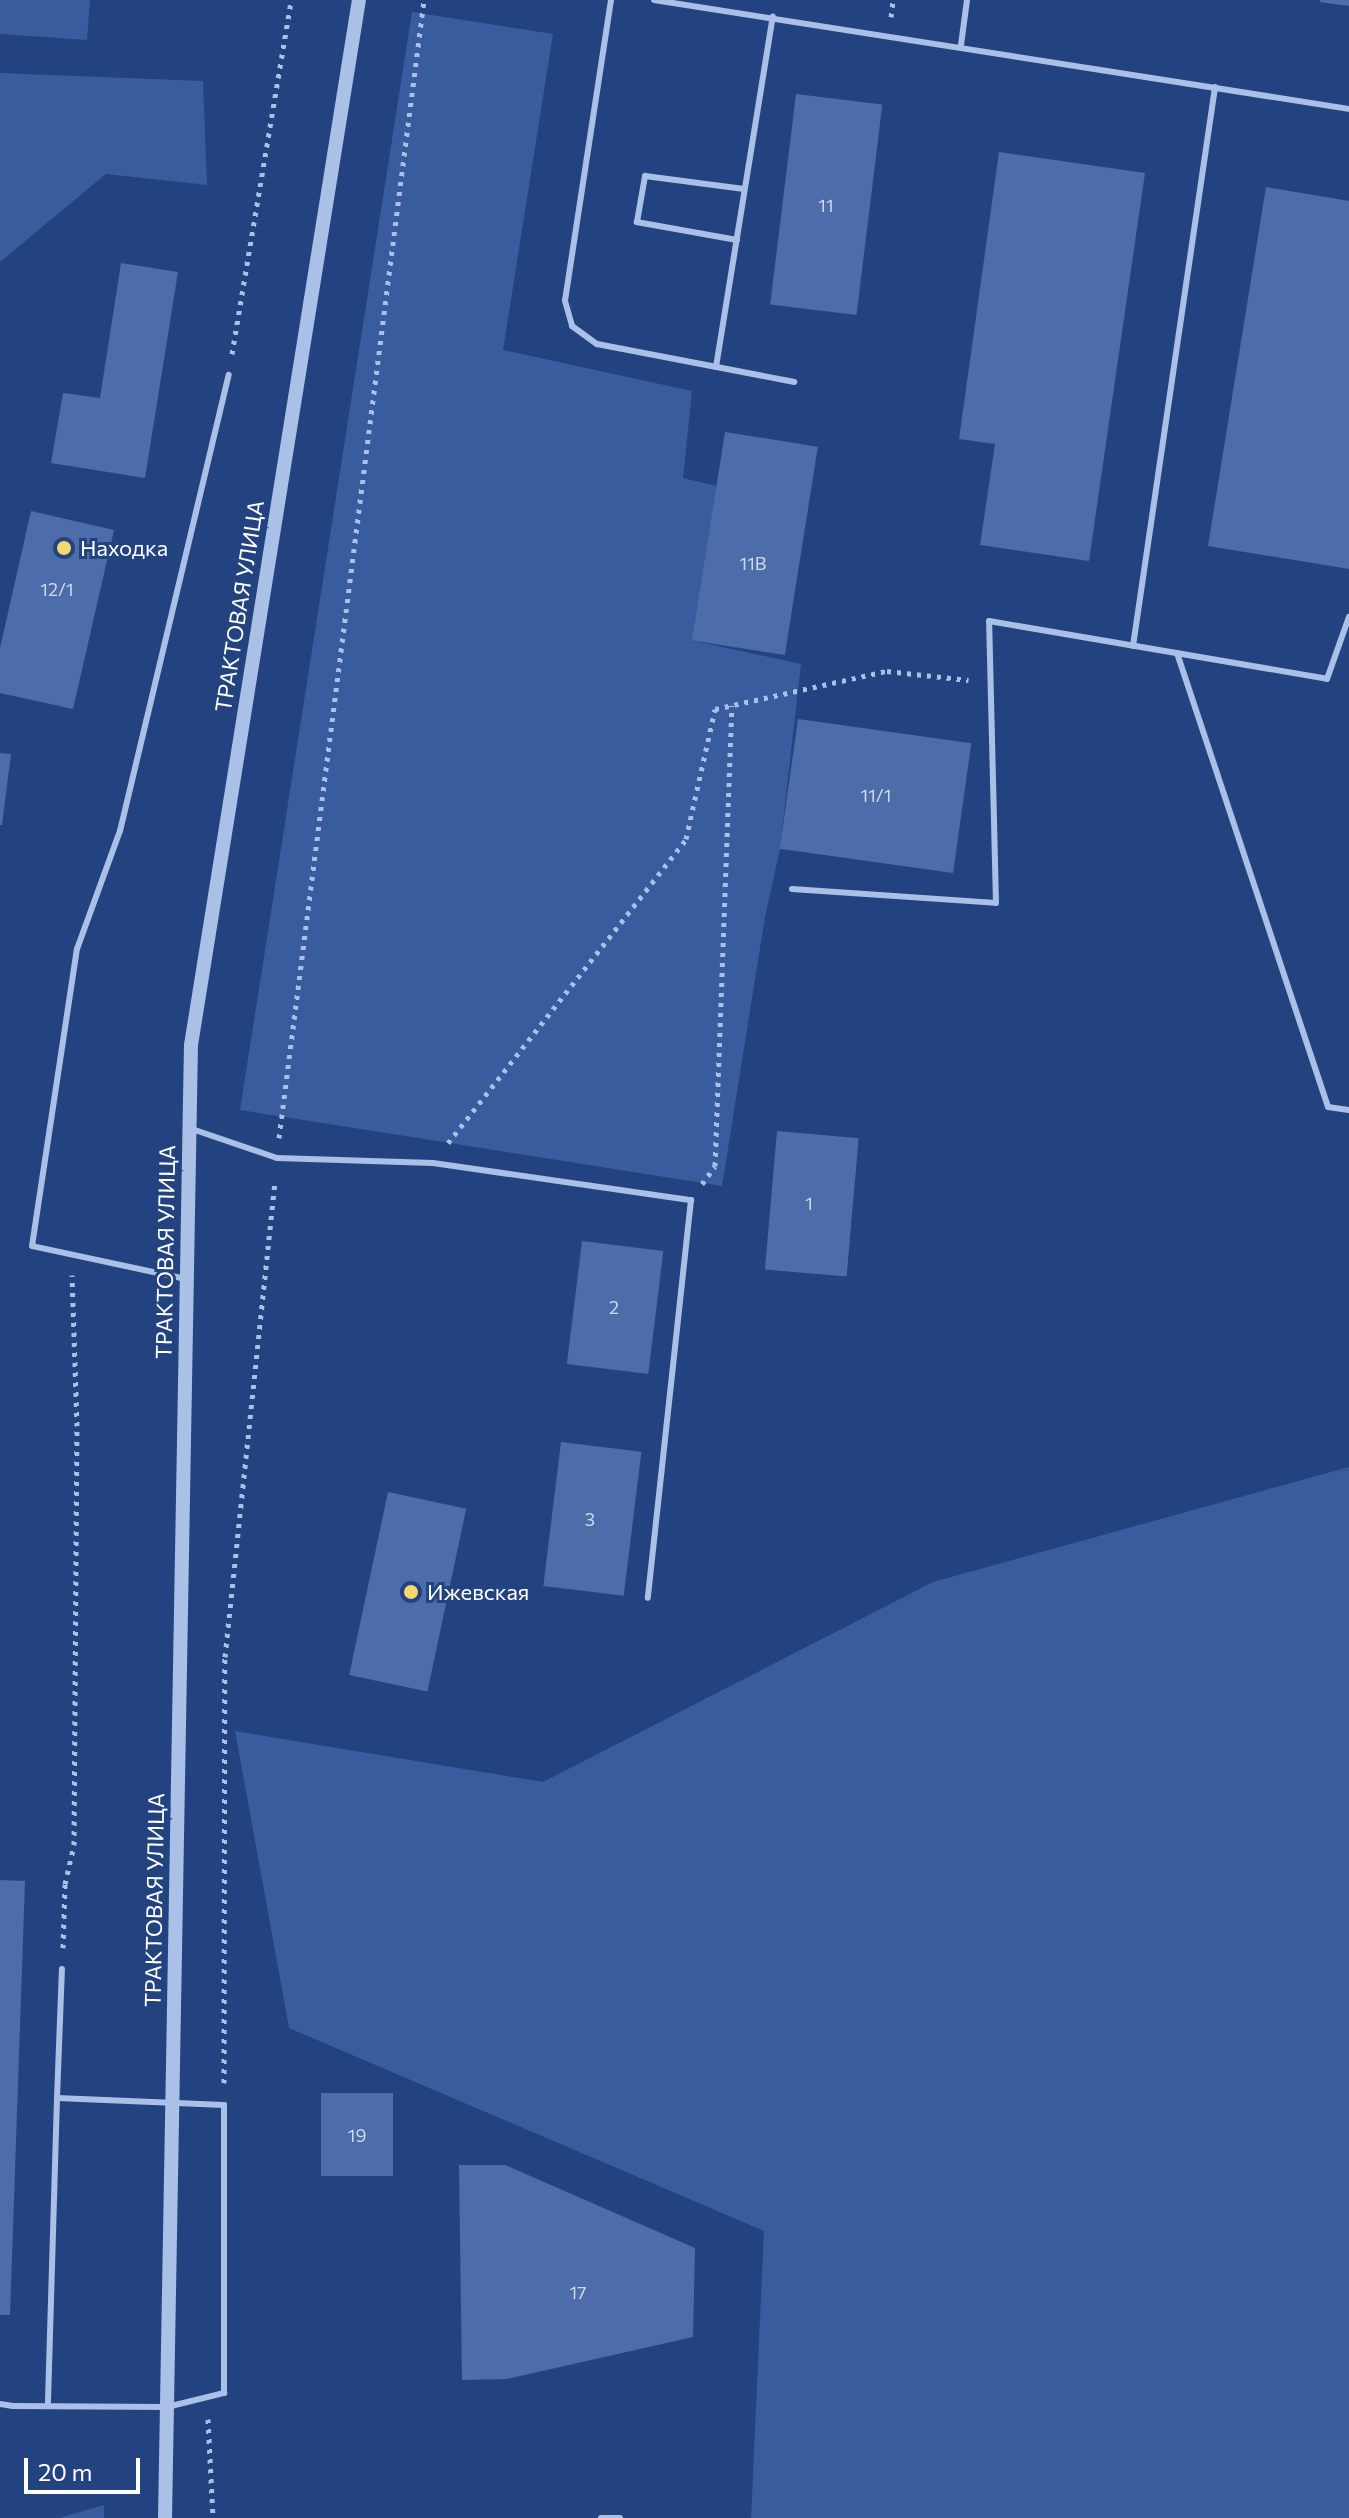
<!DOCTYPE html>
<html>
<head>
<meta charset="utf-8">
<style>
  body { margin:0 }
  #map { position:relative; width:1349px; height:2518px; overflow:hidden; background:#234380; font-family:Commissioner,sans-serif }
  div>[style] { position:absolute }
  .green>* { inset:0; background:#385c9e }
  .building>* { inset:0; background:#4c6da9; transform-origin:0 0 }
  .path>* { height:5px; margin-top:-2.5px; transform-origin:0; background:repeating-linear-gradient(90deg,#aac0e7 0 4px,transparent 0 10px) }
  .service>* { height:6px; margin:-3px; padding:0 3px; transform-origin:3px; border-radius:3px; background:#aac0e7 }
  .tertiary>* { height:14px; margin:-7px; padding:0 7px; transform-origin:7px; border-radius:7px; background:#aac0e7 }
  .dots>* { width:22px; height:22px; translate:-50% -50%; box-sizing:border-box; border:4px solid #234380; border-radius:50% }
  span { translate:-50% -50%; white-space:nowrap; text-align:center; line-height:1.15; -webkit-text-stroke:6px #234380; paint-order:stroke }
  .number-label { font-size:18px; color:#d2daea }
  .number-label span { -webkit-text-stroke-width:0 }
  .poi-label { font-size:22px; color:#fff }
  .left { translate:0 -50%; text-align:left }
  .street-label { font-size:22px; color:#fff }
  .scale { position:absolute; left:24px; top:2458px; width:116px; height:36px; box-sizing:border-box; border:4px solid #fff; border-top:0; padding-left:10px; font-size:24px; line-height:28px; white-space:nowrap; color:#fff; -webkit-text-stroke:6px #234380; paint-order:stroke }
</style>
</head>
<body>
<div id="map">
  <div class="green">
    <div style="clip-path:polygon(0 0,90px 0,87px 40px,0 34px)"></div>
    <div style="clip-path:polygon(412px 12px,553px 34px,503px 350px,692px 391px,683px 478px,717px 486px,694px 641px,801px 664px,780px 849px,765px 917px,722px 1186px,240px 1110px)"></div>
    <div style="clip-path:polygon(0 73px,203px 81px,207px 185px,106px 174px,0 262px)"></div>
    <div style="clip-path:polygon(1349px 1467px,1349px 2518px,751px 2518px,764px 2231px,289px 2028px,235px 1731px,543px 1782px,933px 1582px)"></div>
    <div style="clip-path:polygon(104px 2505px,104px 2518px,59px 2518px)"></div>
  </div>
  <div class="building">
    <div style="clip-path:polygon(1349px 0,1349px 6px,1320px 2px,1320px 0)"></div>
    <div style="left:796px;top:94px;width:87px;height:212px;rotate:7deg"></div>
    <div style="clip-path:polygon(999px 152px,1145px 173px,1089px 561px,980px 545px,995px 444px,959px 439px)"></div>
    <div style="clip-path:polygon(1266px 187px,1349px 201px,1349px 569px,1208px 546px)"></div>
    <div style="clip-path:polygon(121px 263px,178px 272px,145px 478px,51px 463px,63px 393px,100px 398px)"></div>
    <div style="left:725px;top:432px;width:94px;height:211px;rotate:9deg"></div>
    <div style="clip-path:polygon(31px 511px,114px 530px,73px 709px,0 693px,0 648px)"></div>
    <div style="left:798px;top:719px;width:175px;height:131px;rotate:8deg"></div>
    <div style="clip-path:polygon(0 753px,11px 754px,2px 825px,0 825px)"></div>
    <div style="left:777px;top:1131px;width:82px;height:139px;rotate:5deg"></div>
    <div style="left:582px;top:1241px;width:82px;height:124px;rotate:7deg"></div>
    <div style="left:561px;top:1442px;width:81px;height:145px;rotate:7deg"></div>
    <div style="left:388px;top:1492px;width:80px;height:187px;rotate:12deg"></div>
    <div style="clip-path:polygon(0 1880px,25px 1881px,10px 2315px,0 2315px)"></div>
    <div style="left:393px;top:2093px;width:83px;height:72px;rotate:90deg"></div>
    <div style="clip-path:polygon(459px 2165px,505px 2165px,695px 2248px,693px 2337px,507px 2379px,462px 2380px)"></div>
  </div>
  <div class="path">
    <div style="left:891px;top:17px;width:17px;rotate:-83deg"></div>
    <div style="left:232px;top:354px;width:359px;rotate:-80.5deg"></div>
    <div style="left:279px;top:1138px;width:1147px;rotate:-82.74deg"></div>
    <div style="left:448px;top:1143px;width:386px;rotate:-51.9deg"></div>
    <div style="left:686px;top:839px;width:133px;rotate:-77.4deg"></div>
    <div style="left:715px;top:709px;width:176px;rotate:-12.5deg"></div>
    <div style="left:887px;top:671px;width:82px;rotate:6.3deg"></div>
    <div style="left:702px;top:1184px;width:22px;rotate:-54deg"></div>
    <div style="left:715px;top:1166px;width:461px;rotate:-87.9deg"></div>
    <div style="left:63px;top:1948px;width:64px;rotate:-88.2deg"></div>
    <div style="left:65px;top:1884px;width:40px;rotate:-77deg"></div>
    <div style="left:74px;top:1845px;width:419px;rotate:-89.6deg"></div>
    <div style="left:77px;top:1426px;width:151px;rotate:-91.9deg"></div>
    <div style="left:224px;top:2083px;width:426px;rotate:-89.9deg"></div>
    <div style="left:225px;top:1657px;width:480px;rotate:-84deg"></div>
    <div style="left:208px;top:2419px;width:99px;rotate:87.1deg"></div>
  </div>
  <div class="service">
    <div style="left:611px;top:0;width:304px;rotate:98.7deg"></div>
    <div style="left:565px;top:301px;width:26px;rotate:74deg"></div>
    <div style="left:572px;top:326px;width:31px;rotate:36deg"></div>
    <div style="left:597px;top:344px;width:201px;rotate:10.9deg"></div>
    <div style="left:654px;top:0;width:703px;rotate:8.91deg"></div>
    <div style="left:961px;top:45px;width:45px;rotate:-82.4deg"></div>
    <div style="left:737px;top:240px;width:102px;rotate:-169.8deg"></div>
    <div style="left:637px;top:222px;width:47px;rotate:-80.1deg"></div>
    <div style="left:645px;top:176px;width:100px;rotate:7.5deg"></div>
    <div style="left:716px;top:367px;width:355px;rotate:-80.8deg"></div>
    <div style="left:1133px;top:646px;width:565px;rotate:-81.65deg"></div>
    <div style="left:1177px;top:653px;width:478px;rotate:71.6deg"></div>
    <div style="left:1328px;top:1107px;width:21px;rotate:8deg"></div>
    <div style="left:792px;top:889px;width:204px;rotate:3.9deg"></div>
    <div style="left:996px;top:903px;width:282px;rotate:-91.4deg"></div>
    <div style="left:989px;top:621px;width:343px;rotate:9.7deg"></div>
    <div style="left:1327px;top:679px;width:66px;rotate:-70.5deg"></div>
    <div style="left:189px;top:1128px;width:93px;rotate:18.8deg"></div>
    <div style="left:277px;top:1158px;width:156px;rotate:1.8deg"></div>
    <div style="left:433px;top:1163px;width:261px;rotate:8.2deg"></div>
    <div style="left:691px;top:1200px;width:400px;rotate:96.2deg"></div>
    <div style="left:186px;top:1279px;width:157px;rotate:-167.9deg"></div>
    <div style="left:32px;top:1246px;width:300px;rotate:-81.4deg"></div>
    <div style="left:77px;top:949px;width:126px;rotate:-70deg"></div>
    <div style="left:120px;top:831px;width:469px;rotate:-76.6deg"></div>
    <div style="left:57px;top:2098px;width:129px;rotate:-87.8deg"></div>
    <div style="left:0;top:2404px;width:13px;rotate:9deg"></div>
    <div style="left:13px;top:2406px;width:154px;rotate:0.4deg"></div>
    <div style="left:167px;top:2407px;width:59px;rotate:-13.8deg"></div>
    <div style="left:224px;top:2393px;width:288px;rotate:-90deg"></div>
    <div style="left:224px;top:2105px;width:167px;rotate:-177.6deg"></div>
    <div style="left:57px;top:2098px;width:308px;rotate:91.7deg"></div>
    <div style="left:601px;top:2518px;width:19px"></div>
  </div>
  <div class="tertiary">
    <div style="left:165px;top:2518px;width:1473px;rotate:-88.99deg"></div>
    <div style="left:191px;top:1045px;width:1058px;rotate:-80.87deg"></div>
  </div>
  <div class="dots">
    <div style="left:64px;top:548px;background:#f2d86d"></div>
    <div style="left:411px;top:1592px;background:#f2d86d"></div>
  </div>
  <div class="number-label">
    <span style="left:826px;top:205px">11</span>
    <span style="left:753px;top:563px">11В</span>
    <span style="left:57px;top:589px">12/1</span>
    <span style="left:876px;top:795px">11/1</span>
    <span style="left:809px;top:1203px">1</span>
    <span style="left:614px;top:1307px">2</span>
    <span style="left:590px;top:1519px">3</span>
    <span style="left:357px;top:2135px">19</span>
    <span style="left:578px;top:2292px">17</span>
  </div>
  <div class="poi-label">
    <span class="left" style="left:80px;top:548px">Находка</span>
    <span class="left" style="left:427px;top:1592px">Ижевская</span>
  </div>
  <div class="street-label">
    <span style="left:239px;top:606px;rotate:-81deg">ТРАКТОВАЯ УЛИЦА</span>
    <span style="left:165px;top:1252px;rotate:-89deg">ТРАКТОВАЯ УЛИЦА</span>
    <span style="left:154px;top:1900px;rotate:-89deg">ТРАКТОВАЯ УЛИЦА</span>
  </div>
  <div class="scale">20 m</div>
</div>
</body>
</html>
